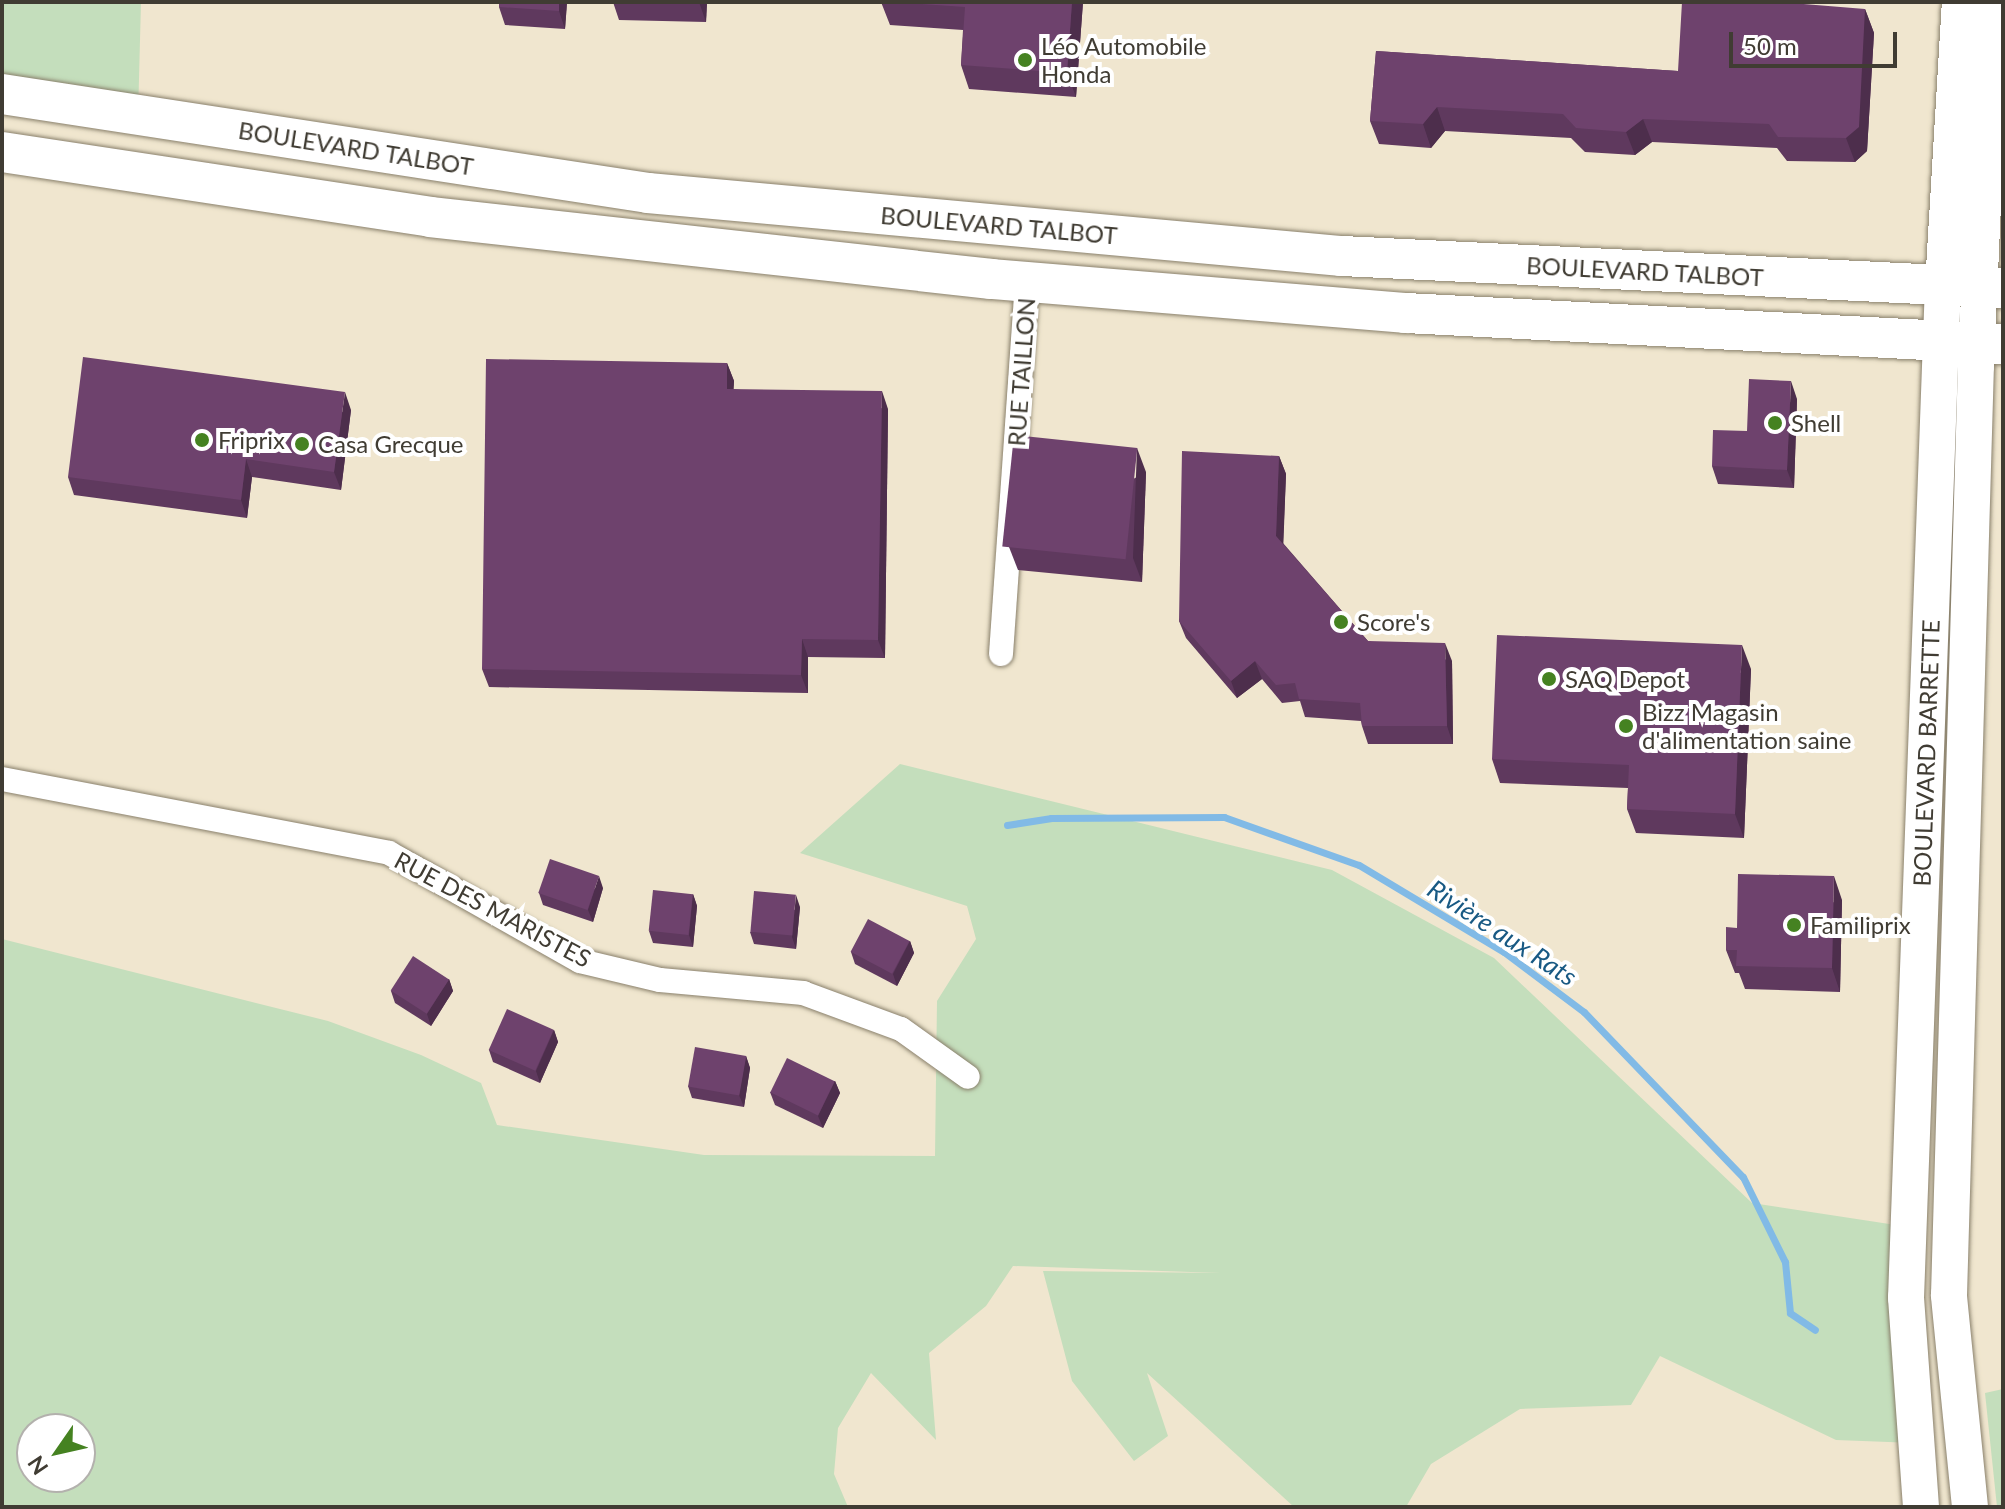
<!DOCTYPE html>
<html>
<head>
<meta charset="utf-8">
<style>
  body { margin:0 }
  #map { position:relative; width:2005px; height:1509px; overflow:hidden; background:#f0e6cf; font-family:Lato,sans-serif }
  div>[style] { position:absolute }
  .green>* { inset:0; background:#c4debc }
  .stream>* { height:7px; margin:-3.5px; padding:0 3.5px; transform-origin:3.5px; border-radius:3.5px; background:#81bae6 }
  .roads { filter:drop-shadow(0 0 2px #89806b) drop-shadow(0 0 2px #89806b) }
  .street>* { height:24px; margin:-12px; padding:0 12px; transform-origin:12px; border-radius:12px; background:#fff }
  .secondary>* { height:36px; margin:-18px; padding:0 18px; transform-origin:18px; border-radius:18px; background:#fff }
  .primary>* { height:40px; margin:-20px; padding:0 20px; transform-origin:20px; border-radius:20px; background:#fff }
  .wall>* { inset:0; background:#5f395e }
  .shaded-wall>* { inset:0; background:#4d2e4c }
  .building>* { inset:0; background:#6e426d; transform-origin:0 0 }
  .dots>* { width:22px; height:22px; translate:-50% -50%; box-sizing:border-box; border:4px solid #fff; border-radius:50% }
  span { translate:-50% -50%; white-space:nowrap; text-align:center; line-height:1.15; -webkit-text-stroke:8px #fff; paint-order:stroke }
  .poi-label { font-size:24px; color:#403c33 }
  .left { translate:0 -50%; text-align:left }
  .street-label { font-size:24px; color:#403c33 }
  .water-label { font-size:26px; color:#185983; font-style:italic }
  .frame { position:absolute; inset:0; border:4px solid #403c33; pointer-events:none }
  .north { position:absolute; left:16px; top:1413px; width:80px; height:80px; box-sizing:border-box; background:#fff; border:2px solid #b3b1ad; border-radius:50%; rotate:236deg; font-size:22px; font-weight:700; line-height:32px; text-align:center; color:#403c33 }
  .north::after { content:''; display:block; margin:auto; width:28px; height:36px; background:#458221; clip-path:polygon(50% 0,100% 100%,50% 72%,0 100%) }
  .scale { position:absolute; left:1729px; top:32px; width:168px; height:36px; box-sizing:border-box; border:4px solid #403c33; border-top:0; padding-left:10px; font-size:24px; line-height:28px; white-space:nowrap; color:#403c33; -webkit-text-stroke:6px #fff; paint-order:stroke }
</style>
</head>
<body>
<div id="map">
  <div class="green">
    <div style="clip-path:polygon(2px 2px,141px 2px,138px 117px,2px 92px)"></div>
    <div style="clip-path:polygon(evenodd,900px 764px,1332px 870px,1494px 958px,1752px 1203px,1909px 1227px,1915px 1443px,1836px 1440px,1660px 1356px,1631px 1405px,1520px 1409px,1431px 1464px,1406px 1507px,1294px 1507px,1147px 1373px,1168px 1436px,1134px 1461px,1072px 1381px,1043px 1271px,1221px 1273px,1013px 1266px,986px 1306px,929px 1353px,936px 1440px,871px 1373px,838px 1428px,834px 1474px,848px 1507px,2px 1507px,2px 939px,328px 1021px,421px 1055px,481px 1083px,497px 1125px,704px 1155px,935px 1156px,937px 1001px,976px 939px,967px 906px,800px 853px,900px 764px,32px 1429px,80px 1429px,80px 1477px,32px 1477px,32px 1429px)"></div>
    <div style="clip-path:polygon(2003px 1389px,2003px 1507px,1997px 1507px,1985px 1393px)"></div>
  </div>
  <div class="stream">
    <div style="left:1007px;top:825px;width:45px;rotate:-9deg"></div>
    <div style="left:1051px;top:818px;width:173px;rotate:-0.3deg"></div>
    <div style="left:1224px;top:817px;width:143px;rotate:19.6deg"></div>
    <div style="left:1359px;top:865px;width:169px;rotate:31deg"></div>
    <div style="left:1504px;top:952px;width:100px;rotate:36.9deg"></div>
    <div style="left:1584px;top:1012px;width:229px;rotate:46.1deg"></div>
    <div style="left:1743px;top:1177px;width:95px;rotate:63.7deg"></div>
    <div style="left:1785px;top:1262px;width:51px;rotate:84.4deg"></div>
    <div style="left:1790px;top:1313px;width:30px;rotate:34deg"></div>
  </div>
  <div class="roads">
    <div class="street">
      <div style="left:1001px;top:654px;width:373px;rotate:-86deg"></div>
      <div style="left:2px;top:779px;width:394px;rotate:10.8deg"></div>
      <div style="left:389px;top:853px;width:219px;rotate:29.5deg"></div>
      <div style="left:580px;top:961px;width:82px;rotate:13.4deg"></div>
      <div style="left:660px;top:980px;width:144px;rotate:5.2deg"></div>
      <div style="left:803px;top:993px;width:104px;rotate:20.2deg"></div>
      <div style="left:901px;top:1029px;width:82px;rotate:35.6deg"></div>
    </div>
    <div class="secondary">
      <div style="left:1921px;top:1507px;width:210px;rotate:-94.1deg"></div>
      <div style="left:1906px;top:1298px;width:1013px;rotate:-87.91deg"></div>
      <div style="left:1943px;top:286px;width:285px;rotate:-86.6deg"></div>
      <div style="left:1970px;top:1507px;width:213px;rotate:-95.7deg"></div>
      <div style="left:1949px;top:1295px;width:930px;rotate:-88.34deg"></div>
      <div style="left:1976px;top:365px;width:363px;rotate:-87.5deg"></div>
    </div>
    <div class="primary">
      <div style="left:2px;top:94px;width:654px;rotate:8.71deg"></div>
      <div style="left:648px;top:193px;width:697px;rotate:5.19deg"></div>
      <div style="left:1342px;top:256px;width:662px;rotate:2.77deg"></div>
      <div style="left:2px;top:152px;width:433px;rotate:8.6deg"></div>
      <div style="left:430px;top:217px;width:565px;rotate:6.3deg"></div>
      <div style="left:992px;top:279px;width:415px;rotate:4.7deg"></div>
      <div style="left:1406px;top:313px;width:598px;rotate:2.97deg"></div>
    </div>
  </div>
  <div class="wall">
    <div style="clip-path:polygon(499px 2px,567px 2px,565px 29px,505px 25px,499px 7px)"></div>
    <div style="clip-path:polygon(613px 2px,707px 2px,706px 22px,619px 20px)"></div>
    <div style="clip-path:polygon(881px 2px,1083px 2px,1076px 97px,969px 89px,961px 65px,963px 30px,890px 25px)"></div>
    <div style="clip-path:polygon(1865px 9px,1874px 33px,1867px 151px,1855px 162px,1787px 161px,1777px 148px,1652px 142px,1635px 155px,1585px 152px,1571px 138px,1445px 131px,1431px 148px,1379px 144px,1370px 121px,1376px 51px,1678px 71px)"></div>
    <div style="clip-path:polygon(727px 363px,734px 381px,733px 389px,888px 409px,885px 658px,808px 657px,808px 693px,489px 687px,482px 669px)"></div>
    <div style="clip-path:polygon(1797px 399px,1794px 488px,1718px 484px,1712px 466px,1747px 431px)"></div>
    <div style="clip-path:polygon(351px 410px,341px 490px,252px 477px,247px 518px,74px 495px,68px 477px)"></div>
    <div style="clip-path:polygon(1279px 456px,1286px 474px,1283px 543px,1368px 641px,1452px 661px,1453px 744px,1368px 744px,1362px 726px,1361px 721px,1305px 717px,1300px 701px,1282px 703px,1262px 679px,1237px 698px,1186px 638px,1179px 621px)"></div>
    <div style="clip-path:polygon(1146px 472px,1142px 582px,1018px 570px,1009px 547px)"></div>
    <div style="clip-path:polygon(1751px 669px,1744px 838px,1636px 833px,1627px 809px,1628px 788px,1500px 783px,1492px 759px)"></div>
    <div style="clip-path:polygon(603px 888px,593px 922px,543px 905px,539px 893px)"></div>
    <div style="clip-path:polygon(693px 894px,697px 906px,693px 947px,653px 943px,649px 931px)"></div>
    <div style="clip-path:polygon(1842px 900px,1840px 992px,1745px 989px,1739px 973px,1735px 973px,1726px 950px,1737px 928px)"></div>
    <div style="clip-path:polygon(800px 907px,796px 949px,754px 944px,750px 932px)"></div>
    <div style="clip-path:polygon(910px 941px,914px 953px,897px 986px,855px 964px,851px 952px)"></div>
    <div style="clip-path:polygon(449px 979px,453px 991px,431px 1026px,395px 1003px,391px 991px)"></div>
    <div style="clip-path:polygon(554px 1030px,558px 1042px,540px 1083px,493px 1062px,489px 1050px)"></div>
    <div style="clip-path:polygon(746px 1056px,750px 1068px,744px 1107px,692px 1098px,688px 1086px)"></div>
    <div style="clip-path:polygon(835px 1081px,840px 1093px,823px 1128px,775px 1105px,770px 1092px)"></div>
  </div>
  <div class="shaded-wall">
    <div style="clip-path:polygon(559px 2px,567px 2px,565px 29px,559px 11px)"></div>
    <div style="clip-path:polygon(699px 2px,707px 2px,706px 22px)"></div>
    <div style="clip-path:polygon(1072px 2px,1083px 2px,1076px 97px,1067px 73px)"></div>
    <div style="clip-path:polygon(1865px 9px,1874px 33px,1867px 151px,1855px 162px,1846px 138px)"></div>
    <div style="clip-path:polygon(1437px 107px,1445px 131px,1431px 148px,1423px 124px)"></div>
    <div style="clip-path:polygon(1643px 119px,1652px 142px,1635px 155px,1626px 132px)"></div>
    <div style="clip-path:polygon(727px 363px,734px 381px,733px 407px,727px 389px)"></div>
    <div style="clip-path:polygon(1791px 381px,1797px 399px,1794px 488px,1787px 470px)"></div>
    <div style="clip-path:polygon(882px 391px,888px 409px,885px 658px,878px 640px)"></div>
    <div style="clip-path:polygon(345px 392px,351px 410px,341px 490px,334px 472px)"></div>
    <div style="clip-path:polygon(1137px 448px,1146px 472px,1142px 582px,1133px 558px)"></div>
    <div style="clip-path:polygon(1279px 456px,1286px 474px,1283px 553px,1276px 536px)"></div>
    <div style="clip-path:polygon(246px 459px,252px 477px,247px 518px,241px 500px)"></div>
    <div style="clip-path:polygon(802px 639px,808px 657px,808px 693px,801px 675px)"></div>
    <div style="clip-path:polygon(1445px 643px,1452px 661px,1453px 744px,1447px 726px)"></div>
    <div style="clip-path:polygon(1742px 645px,1751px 669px,1744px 838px,1735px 814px)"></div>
    <div style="clip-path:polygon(1255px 661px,1262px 679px,1237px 698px,1231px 681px)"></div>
    <div style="clip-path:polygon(599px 876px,603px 888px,593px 922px,588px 910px)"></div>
    <div style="clip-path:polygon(1834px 876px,1842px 900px,1840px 992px,1832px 968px)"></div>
    <div style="clip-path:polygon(693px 894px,697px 906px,693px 947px,689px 935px)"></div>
    <div style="clip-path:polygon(796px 895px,800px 907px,796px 949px,792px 937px)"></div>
    <div style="clip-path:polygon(910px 941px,914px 953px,897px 986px,893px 974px)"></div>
    <div style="clip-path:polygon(449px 979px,453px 991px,431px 1026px,427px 1014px)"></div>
    <div style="clip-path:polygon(554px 1030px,558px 1042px,540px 1083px,536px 1071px)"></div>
    <div style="clip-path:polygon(746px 1056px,750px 1068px,744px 1107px,739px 1095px)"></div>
    <div style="clip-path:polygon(835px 1081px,840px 1093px,823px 1128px,818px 1116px)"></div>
  </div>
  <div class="building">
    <div style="clip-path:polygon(499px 2px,559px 2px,559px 11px,499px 7px)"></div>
    <div style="clip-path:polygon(892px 2px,1072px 2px,1067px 73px,961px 65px,965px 7px)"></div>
    <div style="clip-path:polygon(1682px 2px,1779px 2px,1865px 9px,1859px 127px,1846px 138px,1778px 137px,1769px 124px,1643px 119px,1626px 132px,1576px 128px,1563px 114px,1437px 107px,1423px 124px,1370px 121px,1376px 51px,1678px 71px)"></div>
    <div style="clip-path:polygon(83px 357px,345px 392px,334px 472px,246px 459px,241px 500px,68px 477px)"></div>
    <div style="clip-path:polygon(486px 359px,727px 363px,727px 389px,882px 391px,878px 640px,802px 639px,801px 675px,482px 669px)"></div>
    <div style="clip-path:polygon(1749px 379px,1791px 381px,1787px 470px,1712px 466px,1713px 430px,1747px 431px)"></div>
    <div style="left:1014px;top:435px;width:124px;height:112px;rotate:6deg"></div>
    <div style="clip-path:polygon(1182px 451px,1279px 456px,1276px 536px,1368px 641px,1445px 643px,1447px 726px,1362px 726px,1360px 703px,1299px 699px,1295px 683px,1276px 685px,1255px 661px,1231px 681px,1179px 621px)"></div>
    <div style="clip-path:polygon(1497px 635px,1742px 645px,1735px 814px,1627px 809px,1629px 765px,1492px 759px)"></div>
    <div style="left:550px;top:859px;width:52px;height:36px;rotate:19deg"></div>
    <div style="clip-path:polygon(1738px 874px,1834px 876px,1832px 968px,1736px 966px,1737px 950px,1726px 950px,1726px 927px,1737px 928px)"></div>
    <div style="left:653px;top:890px;width:40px;height:41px;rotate:6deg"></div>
    <div style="left:754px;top:891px;width:42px;height:41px;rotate:5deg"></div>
    <div style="left:868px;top:919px;width:47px;height:37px;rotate:28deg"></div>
    <div style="left:413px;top:956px;width:43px;height:41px;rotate:33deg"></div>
    <div style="left:507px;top:1009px;width:51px;height:45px;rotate:24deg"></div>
    <div style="left:695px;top:1047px;width:52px;height:40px;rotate:10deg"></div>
    <div style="left:787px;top:1058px;width:53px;height:38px;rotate:26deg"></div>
  </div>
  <div class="dots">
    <div style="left:1025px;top:60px;background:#458221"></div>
    <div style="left:1775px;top:423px;background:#458221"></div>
    <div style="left:202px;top:440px;background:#458221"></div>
    <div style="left:302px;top:444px;background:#458221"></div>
    <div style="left:1341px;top:622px;background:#458221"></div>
    <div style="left:1549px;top:679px;background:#458221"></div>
    <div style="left:1626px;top:726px;background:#458221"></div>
    <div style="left:1794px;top:925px;background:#458221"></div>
  </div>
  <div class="poi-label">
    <span class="left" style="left:1041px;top:60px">Léo Automobile<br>Honda</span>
    <span class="left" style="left:1791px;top:423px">Shell</span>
    <span class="left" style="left:218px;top:440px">Friprix</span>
    <span class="left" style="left:318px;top:444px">Casa Grecque</span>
    <span class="left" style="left:1357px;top:622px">Score's</span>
    <span class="left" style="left:1565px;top:679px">SAQ Depot</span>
    <span class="left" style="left:1642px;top:726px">Bizz Magasin<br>d'alimentation saine</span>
    <span class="left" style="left:1810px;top:925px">Familiprix</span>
  </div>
  <div class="street-label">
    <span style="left:356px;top:148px;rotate:9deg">BOULEVARD TALBOT</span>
    <span style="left:999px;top:225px;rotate:5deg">BOULEVARD TALBOT</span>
    <span style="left:1645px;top:271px;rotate:3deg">BOULEVARD TALBOT</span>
    <span style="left:1021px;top:372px;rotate:-86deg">RUE TAILLON</span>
    <span style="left:1926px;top:753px;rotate:-88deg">BOULEVARD BARRETTE</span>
    <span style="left:493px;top:909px;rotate:28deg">RUE DES MARISTES</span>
  </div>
  <div class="water-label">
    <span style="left:1502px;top:933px;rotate:33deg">Rivière aux Rats</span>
  </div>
  <div class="frame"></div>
  <div class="north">N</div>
  <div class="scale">50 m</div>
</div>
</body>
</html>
